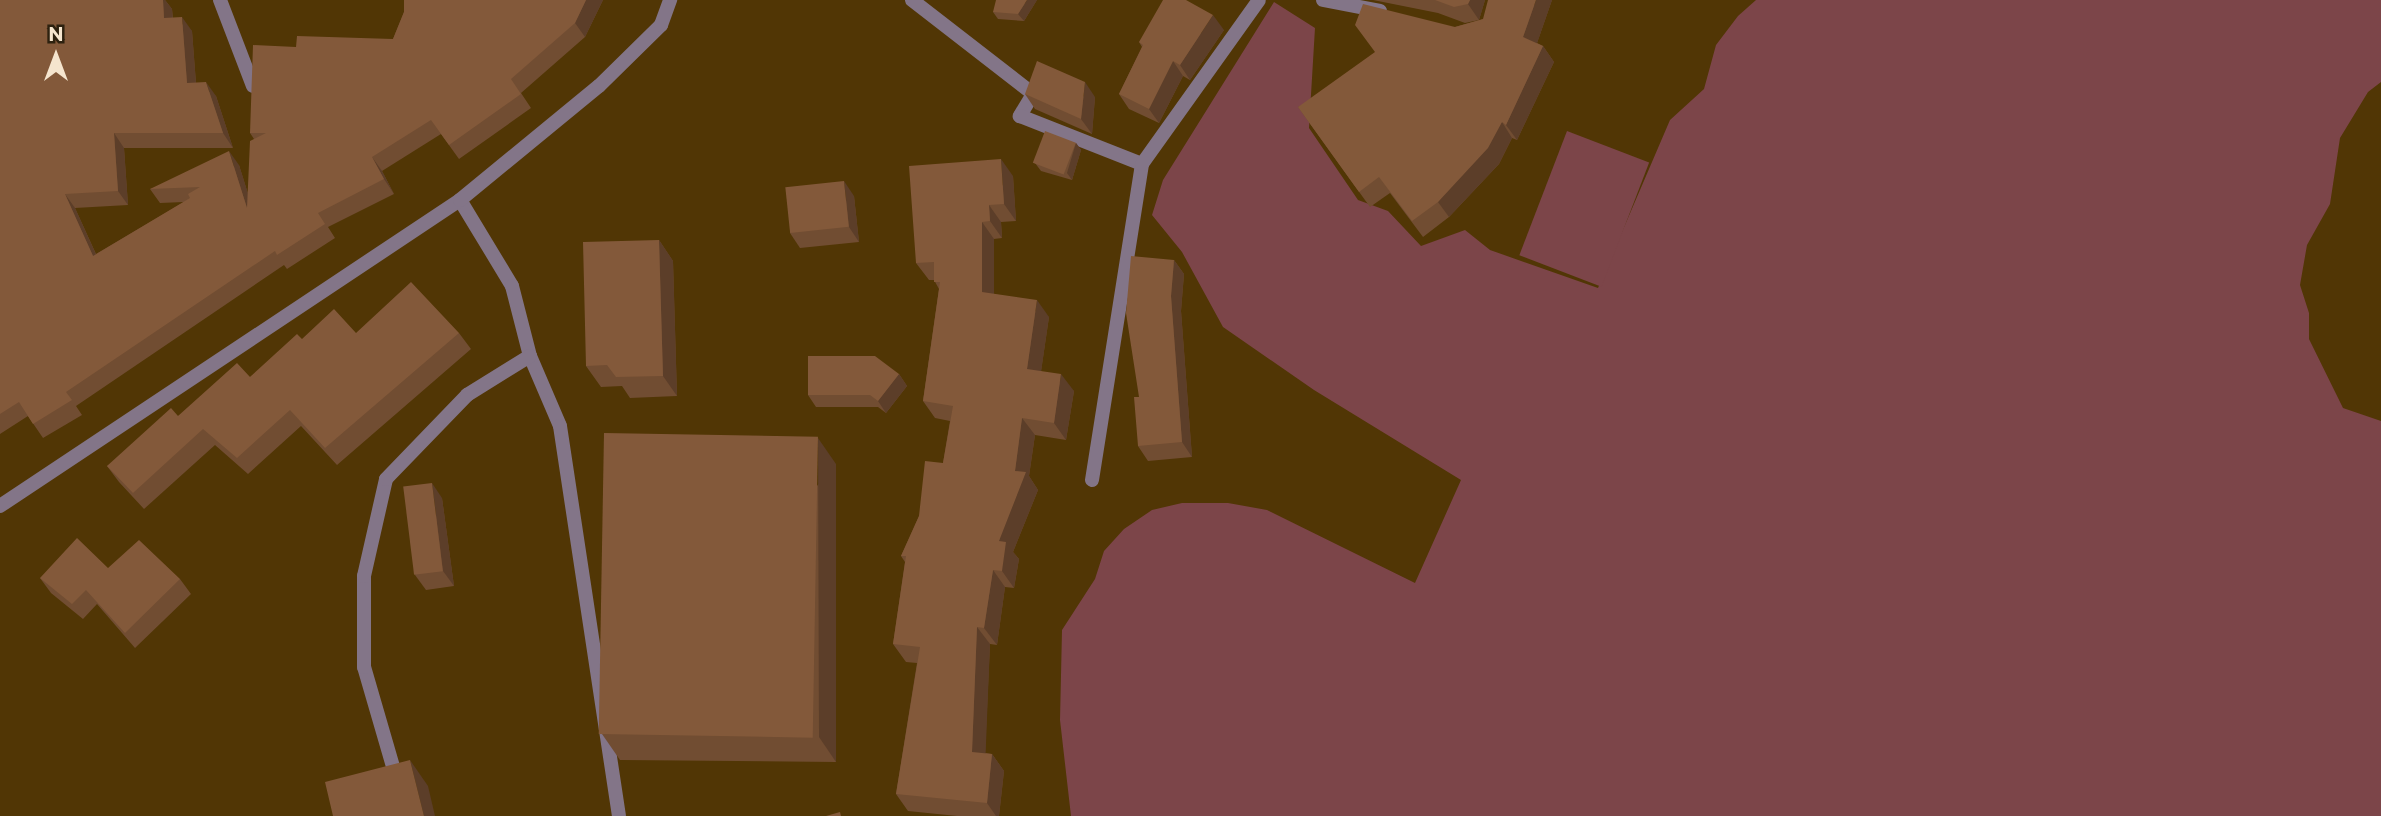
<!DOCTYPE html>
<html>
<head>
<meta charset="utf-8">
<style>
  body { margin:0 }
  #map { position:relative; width:2381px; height:816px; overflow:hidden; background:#513605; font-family:Montserrat,sans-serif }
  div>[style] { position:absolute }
  .green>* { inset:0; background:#7c4549; transform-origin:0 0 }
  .service>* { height:14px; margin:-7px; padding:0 7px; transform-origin:7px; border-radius:7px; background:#837588 }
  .minor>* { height:14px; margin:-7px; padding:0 7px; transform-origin:7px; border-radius:7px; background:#837588 }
  .wall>* { inset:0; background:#714d32 }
  .shaded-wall>* { inset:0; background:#5c3e29 }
  .building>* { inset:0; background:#83593a; transform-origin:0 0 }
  span { translate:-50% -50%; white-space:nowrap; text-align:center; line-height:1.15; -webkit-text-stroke:7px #2d210f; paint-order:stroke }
  .north { position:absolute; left:21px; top:21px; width:70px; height:70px; -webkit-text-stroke:5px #2d210f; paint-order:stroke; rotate:0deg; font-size:19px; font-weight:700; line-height:28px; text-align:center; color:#f5e5ce }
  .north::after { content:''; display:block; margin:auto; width:24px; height:32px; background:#f5e5ce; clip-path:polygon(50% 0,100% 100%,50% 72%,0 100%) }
</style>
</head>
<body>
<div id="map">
  <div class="green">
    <div style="clip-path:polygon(1756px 0,2381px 0,2381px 82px,2368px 92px,2340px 138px,2330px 204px,2307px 245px,2300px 285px,2309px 313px,2309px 339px,2343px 408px,2381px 421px,2381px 816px,1071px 816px,1060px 720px,1062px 630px,1095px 579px,1104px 551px,1124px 529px,1152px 510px,1182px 503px,1228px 503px,1267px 510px,1415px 583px,1461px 480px,1314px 390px,1223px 327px,1182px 252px,1152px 215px,1163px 180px,1274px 2px,1315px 28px,1309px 128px,1358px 200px,1388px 211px,1421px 246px,1465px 230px,1490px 250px,1598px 288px,1670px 120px,1704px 89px,1716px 45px,1738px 16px)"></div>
    <div style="left:1567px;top:131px;width:88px;height:133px;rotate:21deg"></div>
  </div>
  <div class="service">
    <div style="left:1323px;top:0;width:58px;rotate:10.9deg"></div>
    <div style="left:460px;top:200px;width:100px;rotate:58.8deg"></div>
    <div style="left:512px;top:286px;width:72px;rotate:75.6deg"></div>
    <div style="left:530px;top:356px;width:76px;rotate:66.8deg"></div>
    <div style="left:560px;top:426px;width:394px;rotate:81.4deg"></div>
    <div style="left:394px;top:770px;width:107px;rotate:-106.2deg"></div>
    <div style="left:364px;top:667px;width:91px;rotate:-90deg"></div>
    <div style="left:364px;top:576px;width:99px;rotate:-77.2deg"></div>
    <div style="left:386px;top:479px;width:117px;rotate:-46deg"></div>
    <div style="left:467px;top:395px;width:74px;rotate:-31.8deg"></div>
  </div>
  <div class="minor">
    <div style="left:220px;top:0;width:92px;rotate:69deg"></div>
    <div style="left:912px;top:0;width:153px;rotate:37.8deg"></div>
    <div style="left:1033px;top:94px;width:26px;rotate:121deg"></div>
    <div style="left:1020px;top:116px;width:131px;rotate:21.5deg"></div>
    <div style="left:1092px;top:480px;width:320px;rotate:-81deg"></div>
    <div style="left:1142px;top:164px;width:201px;rotate:-54.5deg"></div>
    <div style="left:0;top:506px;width:552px;rotate:-33.63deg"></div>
    <div style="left:460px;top:200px;width:180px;rotate:-39.4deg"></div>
    <div style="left:599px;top:86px;width:87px;rotate:-44.5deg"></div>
    <div style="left:661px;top:25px;width:27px;rotate:-70deg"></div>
  </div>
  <div class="wall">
    <div style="clip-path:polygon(0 0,165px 0,172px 9px,173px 18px,192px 31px,196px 83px,216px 96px,233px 148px,124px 148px,128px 205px,75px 208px,96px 254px,184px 202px,160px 203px,150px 189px,239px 165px,248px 194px,254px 139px,250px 133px,296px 47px,393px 39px,404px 12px,404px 0,603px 0,585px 37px,521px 93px,531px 108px,459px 159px,441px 134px,382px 171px,394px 194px,328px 227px,335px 238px,287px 269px,284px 265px,76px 406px,82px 415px,43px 438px,28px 416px,0 434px)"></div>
    <div style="clip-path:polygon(1037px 0,1024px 21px,998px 19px,993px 12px)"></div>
    <div style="clip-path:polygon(1373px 0,1485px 0,1479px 20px,1465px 23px,1438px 13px)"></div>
    <div style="clip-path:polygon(1552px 0,1537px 43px,1543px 46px,1554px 62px,1517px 140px,1512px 138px,1499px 164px,1449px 217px,1423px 237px,1390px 193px,1370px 207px,1298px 107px,1455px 27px)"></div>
    <div style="clip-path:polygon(1224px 30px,1190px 80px,1183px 76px,1159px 123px,1129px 109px,1119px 94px,1142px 47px,1139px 42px)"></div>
    <div style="clip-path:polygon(1025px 94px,1095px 97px,1092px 134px,1035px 109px)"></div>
    <div style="clip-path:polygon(1076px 143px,1081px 150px,1072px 180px,1041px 171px,1035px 163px)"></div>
    <div style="clip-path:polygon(1013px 176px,1016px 221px,1001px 222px,1002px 238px,994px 239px,994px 294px,1049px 317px,1041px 371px,1074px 391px,1066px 440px,1035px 435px,1029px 476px,1038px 490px,1013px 552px,1019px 559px,1014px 588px,1005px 587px,997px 645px,990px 644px,985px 753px,992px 754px,1004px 771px,999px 816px,957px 816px,908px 811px,896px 794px,917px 663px,906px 662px,893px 644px,905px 562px,901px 556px,943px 463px,950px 421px,935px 418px,923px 401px,939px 289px,934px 280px,929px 280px,916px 263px)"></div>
    <div style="clip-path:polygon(854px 196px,859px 242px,800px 248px,790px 233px)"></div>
    <div style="clip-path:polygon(659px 240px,673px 261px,677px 396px,630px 398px,622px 386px,601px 387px,586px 366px)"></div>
    <div style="clip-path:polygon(1174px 260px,1184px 274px,1181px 311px,1192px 457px,1148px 461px,1138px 446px,1139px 397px)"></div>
    <div style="clip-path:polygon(356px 333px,459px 333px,471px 349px,337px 465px,301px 426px,248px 474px,215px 445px,144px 509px,119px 482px,107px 466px,178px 416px,250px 377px,302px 339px)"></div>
    <div style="clip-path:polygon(899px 374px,907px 386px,886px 413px,878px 407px,816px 407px,808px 395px)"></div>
    <div style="clip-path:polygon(836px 464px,836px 762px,620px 760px,602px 734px)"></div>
    <div style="clip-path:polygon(442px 498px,454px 586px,426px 590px,415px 575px)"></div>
    <div style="clip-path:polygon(108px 568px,180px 579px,191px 594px,135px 648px,97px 604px,83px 619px,51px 593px,40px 578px)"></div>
  </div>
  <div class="shaded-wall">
    <div style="clip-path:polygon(163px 0,165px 0,172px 9px,174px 33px,164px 18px)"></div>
    <div style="clip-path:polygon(586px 0,603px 0,585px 37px,575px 23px)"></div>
    <div style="clip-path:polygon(1027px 0,1037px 0,1024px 21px,1018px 14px)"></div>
    <div style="clip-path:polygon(1470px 0,1485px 0,1479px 20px,1468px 4px)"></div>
    <div style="clip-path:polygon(1536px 0,1552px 0,1534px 52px,1523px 37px)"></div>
    <div style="clip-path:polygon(1213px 15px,1224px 30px,1190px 80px,1180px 65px)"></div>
    <div style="clip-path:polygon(182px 17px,192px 31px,197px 97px,187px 83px)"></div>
    <div style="clip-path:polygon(1543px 46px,1554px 62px,1517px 140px,1506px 125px)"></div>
    <div style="clip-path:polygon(1173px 61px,1183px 76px,1159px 123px,1149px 109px)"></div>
    <div style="clip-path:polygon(206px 82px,216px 96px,233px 148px,223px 133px)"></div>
    <div style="clip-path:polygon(1085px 82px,1095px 97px,1092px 134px,1081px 119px)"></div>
    <div style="clip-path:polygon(1502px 122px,1512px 138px,1499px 164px,1449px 217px,1438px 202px)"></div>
    <div style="clip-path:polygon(114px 133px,124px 148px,128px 205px,118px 191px)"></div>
    <div style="clip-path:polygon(1076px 143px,1081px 150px,1072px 180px,1067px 173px)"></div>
    <div style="clip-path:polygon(229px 151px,239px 165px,257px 222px,247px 208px)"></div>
    <div style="clip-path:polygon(372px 157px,382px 171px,394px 194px,384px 179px)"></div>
    <div style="clip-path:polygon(1001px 159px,1013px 176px,1016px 221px,1004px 204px)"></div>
    <div style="clip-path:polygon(844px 181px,854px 196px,859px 242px,849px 227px)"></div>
    <div style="clip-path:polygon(65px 194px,75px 208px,103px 270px,93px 256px)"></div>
    <div style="clip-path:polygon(989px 205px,1001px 222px,1002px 238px,990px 221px)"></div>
    <div style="clip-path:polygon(982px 222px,994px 239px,994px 310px,982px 292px)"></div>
    <div style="clip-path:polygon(659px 240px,673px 261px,677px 396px,663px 376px)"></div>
    <div style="clip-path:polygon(1174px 260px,1184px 274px,1181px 311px,1192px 457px,1182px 442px,1171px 296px)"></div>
    <div style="clip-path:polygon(1037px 300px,1049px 317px,1039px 386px,1027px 369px)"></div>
    <div style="clip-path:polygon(899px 374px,907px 386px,886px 413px,878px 401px)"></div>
    <div style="clip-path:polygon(1061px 374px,1074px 391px,1066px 440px,1054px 423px)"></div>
    <div style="clip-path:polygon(1022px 418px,1035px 435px,1029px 476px,1038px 490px,1013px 552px,1019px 559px,1014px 588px,1002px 571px,999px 541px,1015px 471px)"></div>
    <div style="clip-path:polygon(818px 438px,836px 464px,836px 762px,819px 737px)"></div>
    <div style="clip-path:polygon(432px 483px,442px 498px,454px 586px,443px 571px)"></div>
    <div style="clip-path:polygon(993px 570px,1005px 587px,997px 645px,984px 628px)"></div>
    <div style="clip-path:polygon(977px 627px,990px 644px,985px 769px,972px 752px)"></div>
    <div style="clip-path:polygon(992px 754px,1004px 771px,999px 816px,996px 816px,987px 803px)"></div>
    <div style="clip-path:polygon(410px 760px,428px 786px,435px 816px,424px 816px)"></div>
  </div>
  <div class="building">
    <div style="clip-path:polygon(0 0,163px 0,164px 18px,182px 17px,187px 83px,206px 82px,223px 133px,114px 133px,118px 191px,65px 194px,93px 256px,190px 198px,188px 194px,200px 187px,150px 189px,229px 151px,247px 208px,250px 141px,266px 133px,250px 133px,253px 45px,296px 47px,297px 36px,393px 39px,404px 12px,404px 0,586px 0,575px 23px,511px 79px,521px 94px,449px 145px,431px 120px,372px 157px,384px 179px,318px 213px,325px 224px,277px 255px,275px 251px,66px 392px,72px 400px,33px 424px,19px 402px,0 414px)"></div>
    <div style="clip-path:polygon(996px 0,1027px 0,1018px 14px,993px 12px)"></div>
    <div style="clip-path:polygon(1163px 0,1186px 0,1213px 15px,1180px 65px,1173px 61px,1149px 109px,1119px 94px,1143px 45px,1139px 42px)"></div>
    <div style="clip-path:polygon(1435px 0,1470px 0,1468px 4px,1454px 7px)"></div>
    <div style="clip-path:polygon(1488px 0,1536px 0,1523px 37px,1543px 46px,1506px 125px,1502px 122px,1488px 148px,1438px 202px,1412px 221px,1379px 177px,1359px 192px,1298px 107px,1375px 52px,1355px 25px,1363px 4px,1455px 27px,1483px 19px)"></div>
    <div style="clip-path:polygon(1037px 61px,1085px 82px,1081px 119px,1025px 94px)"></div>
    <div style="left:1045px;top:131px;width:33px;height:34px;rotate:21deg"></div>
    <div style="clip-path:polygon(1001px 159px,1004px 204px,989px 205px,990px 221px,982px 222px,982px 292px,1037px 300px,1027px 369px,1061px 374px,1054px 423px,1022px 418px,1015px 471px,1026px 472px,999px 541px,1006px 542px,1002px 571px,993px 570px,984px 628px,977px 627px,972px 752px,992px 754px,987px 803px,896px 794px,920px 647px,893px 644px,906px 556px,901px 556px,919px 516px,925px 461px,943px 463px,953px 406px,923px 401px,940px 282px,934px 282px,934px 262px,916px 263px,909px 166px)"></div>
    <div style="left:844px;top:181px;width:46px;height:59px;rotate:84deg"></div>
    <div style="clip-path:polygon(659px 240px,663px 376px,616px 377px,607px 365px,586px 366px,583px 242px)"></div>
    <div style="clip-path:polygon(1131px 256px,1174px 260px,1171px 296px,1182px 442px,1138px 446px,1134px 397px,1139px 397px,1126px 313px)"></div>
    <div style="clip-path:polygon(411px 282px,459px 333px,325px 448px,290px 410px,237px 458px,203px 429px,133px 493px,107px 466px,171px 408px,178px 416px,237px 363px,250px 377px,297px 334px,302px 339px,334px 309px,356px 333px)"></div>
    <div style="clip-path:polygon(808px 356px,875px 356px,899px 374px,878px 401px,870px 395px,808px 395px)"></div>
    <div style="left:604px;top:433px;width:214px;height:301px;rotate:1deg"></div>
    <div style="left:432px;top:483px;width:89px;height:29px;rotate:83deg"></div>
    <div style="clip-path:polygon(77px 538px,108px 568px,139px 540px,180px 579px,125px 633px,86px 590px,72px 604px,40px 578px)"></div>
    <div style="clip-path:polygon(410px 760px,424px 816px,332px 816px,333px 816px,325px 782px)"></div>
    <div style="clip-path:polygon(840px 812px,841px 816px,826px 816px)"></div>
  </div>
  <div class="north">N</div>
</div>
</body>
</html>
